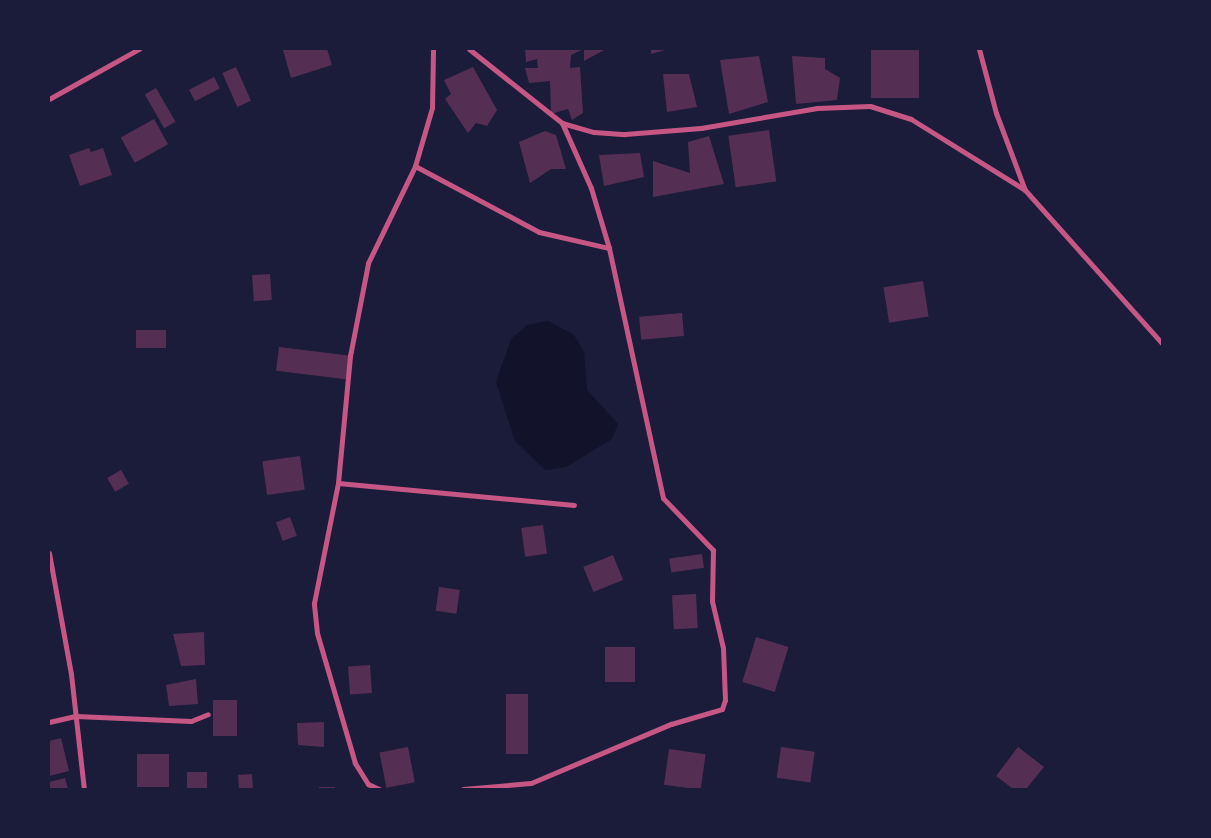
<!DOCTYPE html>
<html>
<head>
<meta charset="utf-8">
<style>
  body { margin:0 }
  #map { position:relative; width:1211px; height:838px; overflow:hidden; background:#1b1b3a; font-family:"Roboto Condensed",sans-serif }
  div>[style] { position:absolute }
  .water>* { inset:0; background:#12122b }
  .building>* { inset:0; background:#542f53; transform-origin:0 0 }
  .minor>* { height:5px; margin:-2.5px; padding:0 2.5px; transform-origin:2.5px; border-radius:2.5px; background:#c65784 }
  span { translate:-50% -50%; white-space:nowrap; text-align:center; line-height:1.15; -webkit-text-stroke:4px #1b1b3a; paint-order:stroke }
  .frame { position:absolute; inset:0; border:50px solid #1b1b3a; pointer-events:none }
</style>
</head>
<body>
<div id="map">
  <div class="water">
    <div style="clip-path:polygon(548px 321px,574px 335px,584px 352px,587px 390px,618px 424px,612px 439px,566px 467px,545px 470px,515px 441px,496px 382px,511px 339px,527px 325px)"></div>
  </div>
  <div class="building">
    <div style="clip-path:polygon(327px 49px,332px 65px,291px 78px,283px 50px)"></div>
    <div style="clip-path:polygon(525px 49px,606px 49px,584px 61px,584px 49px,571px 55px,570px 68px,580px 67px,583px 113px,572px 120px,568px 109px,551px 114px,550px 81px,529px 83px,525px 68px,538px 68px,537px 59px,526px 62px)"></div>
    <div style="clip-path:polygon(651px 49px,669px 49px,651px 54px)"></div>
    <div style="left:871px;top:49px;width:48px;height:49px"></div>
    <div style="clip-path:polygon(759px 56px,768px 102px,729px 114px,720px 60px)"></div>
    <div style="clip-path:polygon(792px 56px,825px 58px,825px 69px,840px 78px,837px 100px,796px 104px)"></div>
    <div style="left:236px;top:67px;width:37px;height:15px;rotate:66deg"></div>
    <div style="clip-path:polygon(473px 67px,497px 110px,487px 126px,476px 123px,468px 133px,445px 99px,451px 94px,444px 80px)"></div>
    <div style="clip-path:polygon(663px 74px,689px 74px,697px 107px,667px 112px)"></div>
    <div style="left:214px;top:77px;width:13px;height:28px;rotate:63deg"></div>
    <div style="left:156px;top:88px;width:39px;height:13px;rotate:60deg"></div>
    <div style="left:154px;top:119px;width:29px;height:38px;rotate:61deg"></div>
    <div style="left:769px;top:130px;width:52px;height:41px;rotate:82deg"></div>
    <div style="clip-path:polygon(545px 131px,556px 135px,566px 169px,551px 169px,530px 183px,519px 142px)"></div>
    <div style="clip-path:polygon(709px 136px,724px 184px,653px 197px,653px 161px,690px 173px,688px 142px)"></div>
    <div style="clip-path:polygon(89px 148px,91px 152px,103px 148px,112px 175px,80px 186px,69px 155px)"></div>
    <div style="clip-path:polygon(640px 153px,644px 177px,604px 186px,599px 155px)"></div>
    <div style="left:270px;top:274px;width:26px;height:18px;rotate:86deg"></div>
    <div style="left:923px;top:281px;width:36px;height:40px;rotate:81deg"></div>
    <div style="left:682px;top:313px;width:23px;height:43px;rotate:85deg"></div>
    <div style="left:136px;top:330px;width:30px;height:18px"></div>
    <div style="left:279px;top:347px;width:72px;height:24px;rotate:7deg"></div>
    <div style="left:300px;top:456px;width:34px;height:38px;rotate:82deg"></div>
    <div style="left:121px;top:470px;width:16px;height:16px;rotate:60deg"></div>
    <div style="left:290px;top:517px;width:20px;height:15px;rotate:70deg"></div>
    <div style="left:543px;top:525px;width:29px;height:22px;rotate:82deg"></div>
    <div style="left:702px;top:554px;width:14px;height:33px;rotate:82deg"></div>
    <div style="left:613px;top:555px;width:27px;height:32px;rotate:68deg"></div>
    <div style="left:439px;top:587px;width:21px;height:24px;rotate:8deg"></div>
    <div style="left:696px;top:594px;width:34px;height:24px;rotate:87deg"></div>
    <div style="clip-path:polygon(204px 632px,205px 665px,181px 666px,173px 634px)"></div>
    <div style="left:756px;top:637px;width:34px;height:47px;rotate:17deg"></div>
    <div style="left:605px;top:647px;width:30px;height:35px"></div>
    <div style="left:370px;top:665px;width:28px;height:22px;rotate:86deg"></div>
    <div style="clip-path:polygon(196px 679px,198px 704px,169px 706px,166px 685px)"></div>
    <div style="left:506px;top:694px;width:22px;height:60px"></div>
    <div style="left:213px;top:700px;width:24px;height:36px"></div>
    <div style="clip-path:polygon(324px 722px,324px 747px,298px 745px,297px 723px)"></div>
    <div style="clip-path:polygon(61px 738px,69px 771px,49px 776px,49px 741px)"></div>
    <div style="left:408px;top:747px;width:36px;height:29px;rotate:79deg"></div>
    <div style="left:781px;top:747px;width:34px;height:31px;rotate:8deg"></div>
    <div style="clip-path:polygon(1018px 747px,1044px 767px,1026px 789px,1013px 789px,996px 776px)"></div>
    <div style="left:669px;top:749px;width:37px;height:36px;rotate:8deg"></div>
    <div style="left:137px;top:754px;width:32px;height:33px"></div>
    <div style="left:187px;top:772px;width:20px;height:17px"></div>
    <div style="left:252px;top:774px;width:15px;height:14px;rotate:86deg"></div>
    <div style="clip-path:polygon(65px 778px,68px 789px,49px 789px,49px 782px)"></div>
    <div style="left:319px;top:787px;width:16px;height:2px"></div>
  </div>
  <div class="minor">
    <div style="left:469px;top:49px;width:119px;rotate:38.5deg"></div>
    <div style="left:562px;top:123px;width:33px;rotate:16deg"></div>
    <div style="left:594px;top:132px;width:31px;rotate:4deg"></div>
    <div style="left:625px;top:134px;width:76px;rotate:-4.5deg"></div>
    <div style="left:701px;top:128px;width:118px;rotate:-9.8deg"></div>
    <div style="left:817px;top:108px;width:53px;rotate:-2.2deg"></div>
    <div style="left:870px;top:106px;width:43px;rotate:17.6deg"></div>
    <div style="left:911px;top:119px;width:134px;rotate:31.9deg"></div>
    <div style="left:979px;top:49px;width:66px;rotate:75.1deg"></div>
    <div style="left:996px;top:113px;width:82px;rotate:69.4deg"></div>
    <div style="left:1025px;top:190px;width:205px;rotate:48.2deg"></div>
    <div style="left:49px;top:99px;width:103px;rotate:-29.1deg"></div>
    <div style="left:415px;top:166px;width:140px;rotate:28deg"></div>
    <div style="left:539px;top:232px;width:72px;rotate:12.9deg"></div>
    <div style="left:338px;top:483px;width:237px;rotate:5.3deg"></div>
    <div style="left:49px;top:553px;width:123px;rotate:79.7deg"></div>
    <div style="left:71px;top:674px;width:116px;rotate:83.6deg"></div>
    <div style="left:49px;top:722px;width:28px;rotate:-13deg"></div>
    <div style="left:76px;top:716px;width:115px;rotate:2.5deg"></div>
    <div style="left:191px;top:721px;width:18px;rotate:-22deg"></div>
    <div style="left:379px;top:789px;width:12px;rotate:-156deg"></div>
    <div style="left:368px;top:784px;width:25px;rotate:-122deg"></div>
    <div style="left:355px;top:763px;width:135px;rotate:-106.3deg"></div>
    <div style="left:317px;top:633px;width:30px;rotate:-96deg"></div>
    <div style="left:314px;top:603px;width:122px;rotate:-78.7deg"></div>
    <div style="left:338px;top:483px;width:128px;rotate:-84.6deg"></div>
    <div style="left:350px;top:356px;width:95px;rotate:-79deg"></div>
    <div style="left:368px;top:263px;width:108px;rotate:-64.1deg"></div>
    <div style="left:415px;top:166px;width:60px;rotate:-73.7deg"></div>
    <div style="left:432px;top:108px;width:59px;rotate:-89deg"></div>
    <div style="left:463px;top:789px;width:68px;rotate:-5deg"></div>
    <div style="left:531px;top:783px;width:152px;rotate:-22.9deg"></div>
    <div style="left:671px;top:724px;width:53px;rotate:-16.4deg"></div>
    <div style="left:722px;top:709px;width:9px;rotate:-72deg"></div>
    <div style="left:725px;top:700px;width:52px;rotate:-92.2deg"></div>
    <div style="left:723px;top:648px;width:48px;rotate:-103.2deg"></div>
    <div style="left:712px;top:601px;width:51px;rotate:-88.9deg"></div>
    <div style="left:713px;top:550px;width:72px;rotate:-133.9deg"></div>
    <div style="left:663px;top:498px;width:256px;rotate:-102.2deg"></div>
    <div style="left:609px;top:248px;width:63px;rotate:-106.7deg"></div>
    <div style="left:591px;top:188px;width:71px;rotate:-114deg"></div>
  </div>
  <div class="frame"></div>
</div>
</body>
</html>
